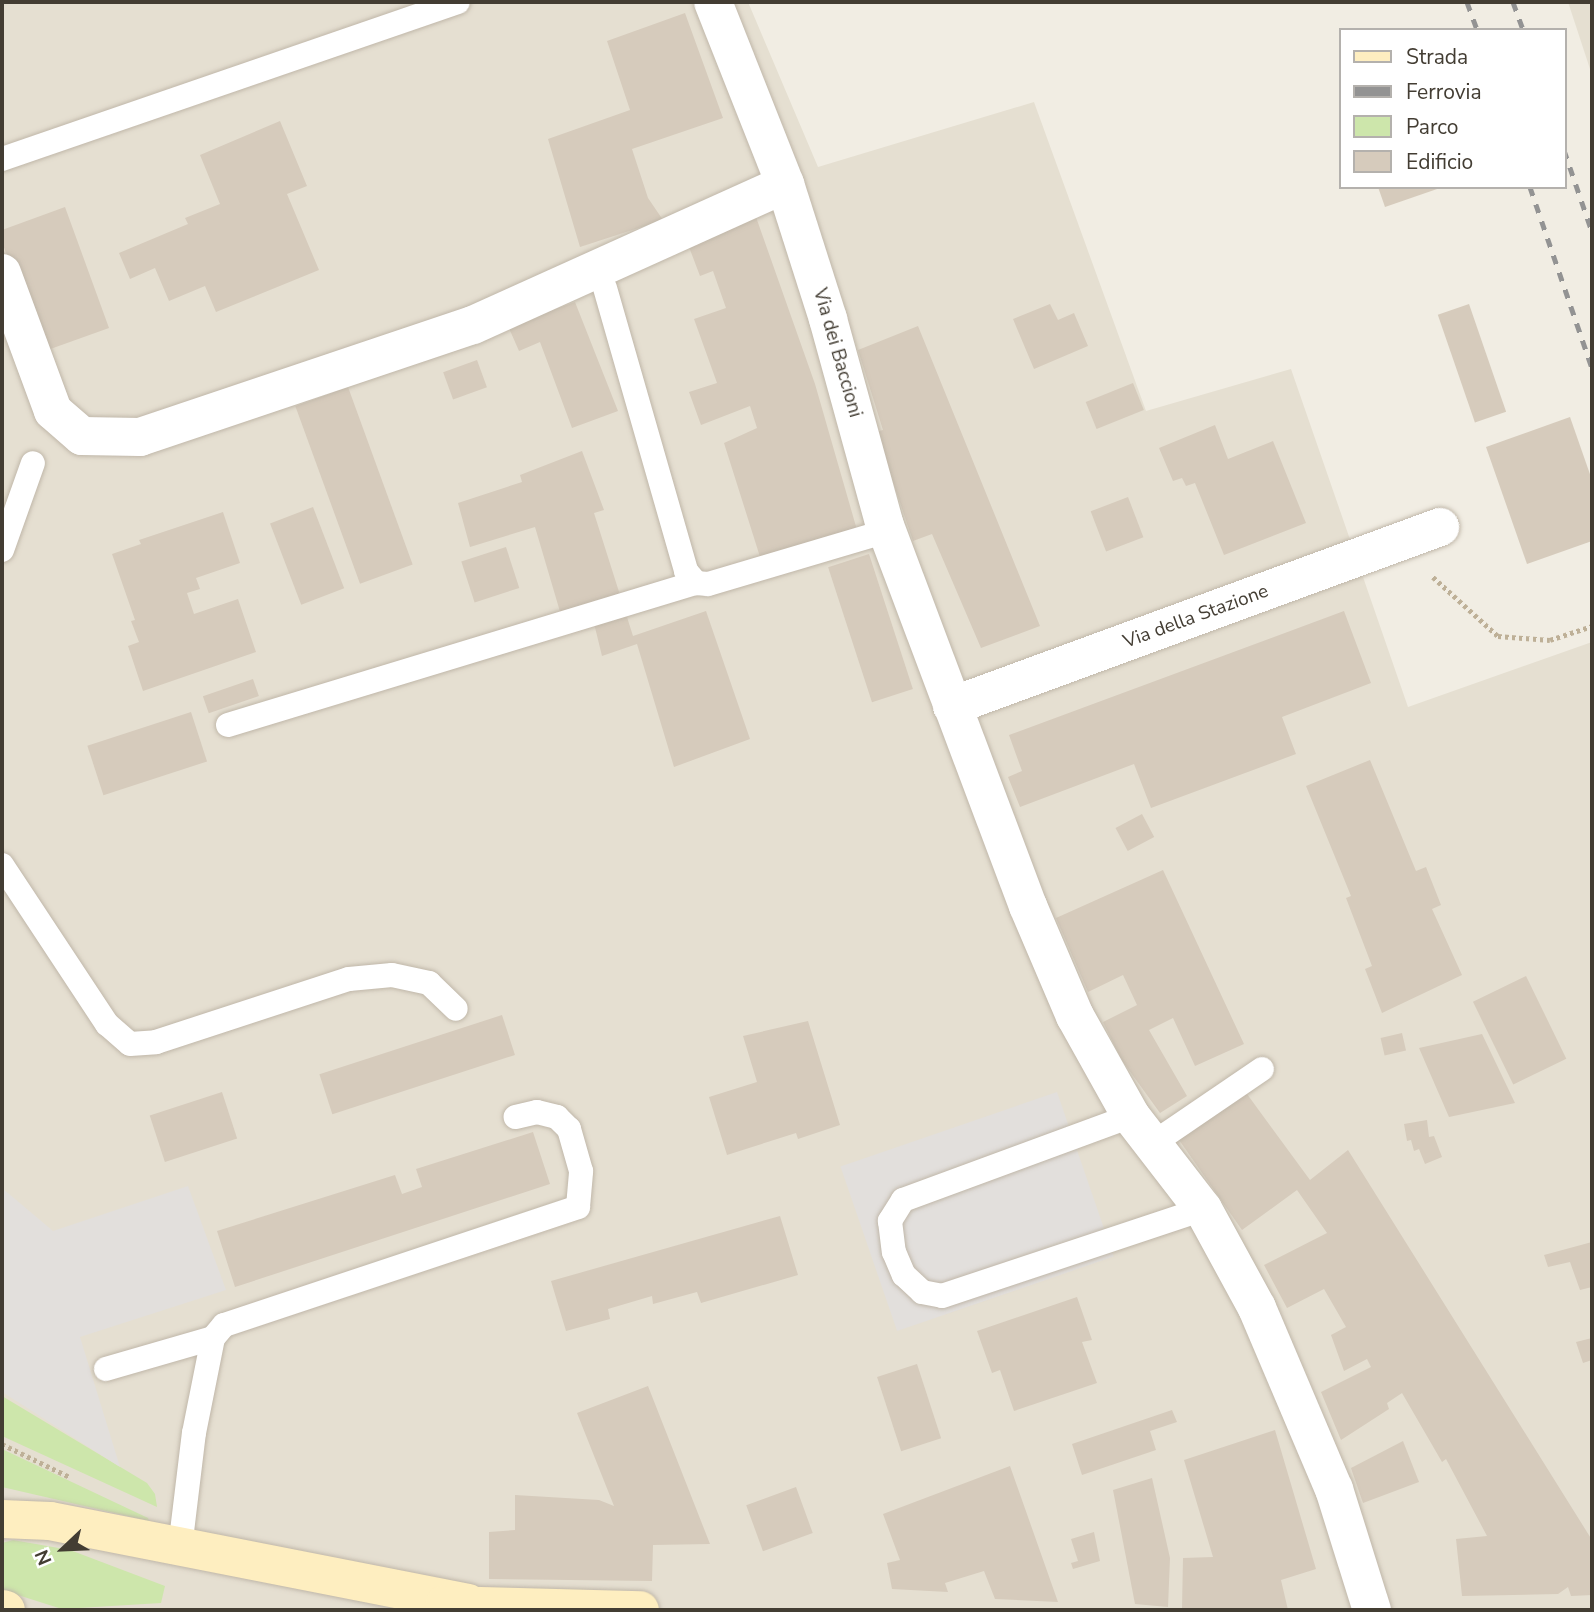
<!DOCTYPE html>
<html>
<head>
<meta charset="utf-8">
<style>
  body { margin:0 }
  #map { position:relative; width:1594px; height:1612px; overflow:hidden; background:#f1ede3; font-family:"Nunito Sans",sans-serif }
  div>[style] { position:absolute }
  .residential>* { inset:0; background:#e5dfd1 }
  .green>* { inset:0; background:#cde6ab }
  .parking>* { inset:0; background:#e2dfdc; transform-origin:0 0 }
  .building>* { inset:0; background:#d6cbbc; transform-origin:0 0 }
  .path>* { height:4.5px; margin-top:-2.25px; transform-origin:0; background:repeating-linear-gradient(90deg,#beb097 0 3.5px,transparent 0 7px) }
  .roads { filter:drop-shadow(0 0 2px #c0b7a9) drop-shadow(0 0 2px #c0b7a9) }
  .lane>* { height:24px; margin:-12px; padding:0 12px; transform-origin:12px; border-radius:12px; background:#fff }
  .street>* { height:38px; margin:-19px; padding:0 19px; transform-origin:19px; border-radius:19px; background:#fff }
  .secondary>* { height:38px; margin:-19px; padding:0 19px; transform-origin:19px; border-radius:19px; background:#feeec0 }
  .rail>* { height:5px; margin-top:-2.5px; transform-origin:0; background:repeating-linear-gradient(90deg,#939393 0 9px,transparent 0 18px) }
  span { translate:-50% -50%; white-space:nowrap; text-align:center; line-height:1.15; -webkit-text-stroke:7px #fff; paint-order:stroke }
  .street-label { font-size:19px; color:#433d33 }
  .frame { position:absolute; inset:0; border:4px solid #433d33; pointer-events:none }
  .legend { position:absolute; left:1339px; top:28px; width:228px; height:161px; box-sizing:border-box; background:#fff; border:2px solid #b4b1ad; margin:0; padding:9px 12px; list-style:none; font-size:21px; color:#433d33 }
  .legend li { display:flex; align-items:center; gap:14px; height:35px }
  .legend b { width:35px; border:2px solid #b4b1ad }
  .north { position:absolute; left:28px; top:1514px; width:70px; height:70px; -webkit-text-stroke:5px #fff; paint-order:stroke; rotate:247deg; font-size:19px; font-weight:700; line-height:28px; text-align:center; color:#433d33 }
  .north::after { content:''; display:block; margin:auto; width:24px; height:32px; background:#433d33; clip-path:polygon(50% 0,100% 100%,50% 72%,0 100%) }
</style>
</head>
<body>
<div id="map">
  <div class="residential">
    <div style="clip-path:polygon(2px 2px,748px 2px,818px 167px,1034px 102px,1146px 411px,1291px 369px,1408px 707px,1592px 642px,1592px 1610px,2px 1610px)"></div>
    <div style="clip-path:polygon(1568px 2px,1592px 2px,1592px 75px)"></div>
  </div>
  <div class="green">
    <div style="clip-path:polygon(2px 1396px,147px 1483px,155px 1494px,157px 1507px,2px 1436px)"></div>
    <div style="clip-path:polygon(2px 1449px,148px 1518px,149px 1521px,2px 1487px)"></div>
    <div style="clip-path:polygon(13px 1540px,70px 1550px,165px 1586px,161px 1603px,62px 1609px,2px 1590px,2px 1543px)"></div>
  </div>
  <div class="parking">
    <div style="left:1057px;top:1092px;width:174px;height:229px;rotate:71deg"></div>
    <div style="clip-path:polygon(188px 1186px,226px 1290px,80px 1337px,120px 1467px,2px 1392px,2px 1188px,53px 1231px)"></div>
  </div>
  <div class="building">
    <div style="clip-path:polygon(685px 13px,723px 118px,632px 149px,648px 198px,663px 220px,580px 247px,548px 139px,630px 110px,607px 41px)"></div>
    <div style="clip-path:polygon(280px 121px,307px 186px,287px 194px,319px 270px,216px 312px,205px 286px,169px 301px,155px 268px,130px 279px,119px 253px,188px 224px,185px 218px,220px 204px,200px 155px)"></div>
    <div style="clip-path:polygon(1378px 187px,1440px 187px,1440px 188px,1385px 207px)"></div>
    <div style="clip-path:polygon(65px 207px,109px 328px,42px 352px,2px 242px,2px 230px)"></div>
    <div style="clip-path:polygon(756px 217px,815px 384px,857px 530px,761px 560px,724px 443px,757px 428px,750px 406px,701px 425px,689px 392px,717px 383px,694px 319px,726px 308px,713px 271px,700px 276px,689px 247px)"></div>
    <div style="clip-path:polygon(575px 302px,618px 411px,572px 428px,540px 342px,519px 351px,508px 326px)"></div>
    <div style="clip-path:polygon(1050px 304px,1058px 320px,1074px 313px,1088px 346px,1034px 369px,1013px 319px)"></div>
    <div style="left:1469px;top:304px;width:114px;height:33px;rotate:71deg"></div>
    <div style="clip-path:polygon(918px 326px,1040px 626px,981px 648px,932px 534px,913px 541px,876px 432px,883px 430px,858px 350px)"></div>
    <div style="left:477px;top:360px;width:29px;height:36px;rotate:70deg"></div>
    <div style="left:1133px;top:383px;width:29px;height:51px;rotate:68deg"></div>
    <div style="left:348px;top:387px;width:189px;height:56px;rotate:70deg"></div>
    <div style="clip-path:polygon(1570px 417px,1592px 480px,1592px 541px,1527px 564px,1486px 447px)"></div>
    <div style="clip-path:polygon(1215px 425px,1228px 459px,1273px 441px,1306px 523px,1224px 555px,1195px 483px,1186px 486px,1182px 478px,1173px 481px,1159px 448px)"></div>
    <div style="clip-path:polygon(582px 451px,604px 510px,594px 513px,633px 636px,706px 611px,750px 739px,674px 767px,637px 644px,602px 656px,590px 607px,561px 615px,535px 527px,470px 547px,458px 503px,522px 482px,520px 475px)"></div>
    <div style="left:1128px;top:497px;width:43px;height:40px;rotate:69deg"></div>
    <div style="left:313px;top:507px;width:87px;height:46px;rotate:69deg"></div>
    <div style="clip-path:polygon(223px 512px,240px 563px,196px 578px,200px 589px,187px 593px,194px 614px,238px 599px,256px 652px,143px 691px,128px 646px,139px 642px,131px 621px,135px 620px,112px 554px,141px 544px,139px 540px)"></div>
    <div style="left:506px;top:547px;width:43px;height:47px;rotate:72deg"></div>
    <div style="left:869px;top:554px;width:142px;height:43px;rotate:72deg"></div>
    <div style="clip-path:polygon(1344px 611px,1371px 683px,1282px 717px,1296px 754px,1151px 808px,1134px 764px,1020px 807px,1008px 777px,1022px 771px,1009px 735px)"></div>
    <div style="left:253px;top:679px;width:18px;height:53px;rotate:71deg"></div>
    <div style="left:191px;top:712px;width:52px;height:109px;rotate:72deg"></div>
    <div style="clip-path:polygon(1370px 760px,1416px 871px,1426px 867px,1441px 905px,1432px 909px,1462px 975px,1382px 1013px,1365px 969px,1372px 966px,1346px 898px,1351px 896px,1306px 786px)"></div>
    <div style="left:1142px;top:814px;width:26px;height:30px;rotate:62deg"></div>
    <div style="clip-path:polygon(1163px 870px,1244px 1044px,1195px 1066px,1173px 1018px,1149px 1030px,1187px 1096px,1160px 1113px,1121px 1059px,1103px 1022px,1137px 1005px,1123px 975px,1088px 992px,1056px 918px)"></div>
    <div style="left:1526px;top:976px;width:92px;height:59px;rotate:64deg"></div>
    <div style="left:502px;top:1015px;width:42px;height:192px;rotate:72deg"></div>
    <div style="clip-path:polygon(808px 1021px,840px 1125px,798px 1139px,796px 1133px,727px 1155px,709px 1097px,757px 1082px,743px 1036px)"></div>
    <div style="left:1402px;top:1033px;width:18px;height:22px;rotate:77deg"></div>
    <div style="clip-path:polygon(1482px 1034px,1515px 1103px,1449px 1117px,1419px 1048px)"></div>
    <div style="left:222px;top:1092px;width:49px;height:76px;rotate:72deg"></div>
    <div style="clip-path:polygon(1247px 1094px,1310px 1180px,1348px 1150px,1592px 1540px,1592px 1595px,1571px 1596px,1568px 1587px,1558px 1594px,1462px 1596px,1456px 1539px,1487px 1536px,1446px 1459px,1442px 1462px,1402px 1393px,1387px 1403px,1389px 1409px,1341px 1440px,1321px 1392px,1371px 1367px,1367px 1359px,1344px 1371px,1331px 1335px,1346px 1327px,1324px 1289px,1287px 1308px,1264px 1265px,1327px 1233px,1297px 1190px,1242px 1230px,1177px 1137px)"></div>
    <div style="clip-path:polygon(1427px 1120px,1429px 1137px,1434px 1136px,1442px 1157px,1425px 1164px,1419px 1149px,1414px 1151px,1411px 1140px,1407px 1141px,1404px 1124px)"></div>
    <div style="clip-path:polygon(533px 1132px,550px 1184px,235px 1287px,217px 1231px,395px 1175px,402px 1194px,422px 1187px,416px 1169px)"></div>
    <div style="clip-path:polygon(780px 1216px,798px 1275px,701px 1303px,697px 1292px,653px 1304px,652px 1296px,608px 1309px,610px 1319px,566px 1331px,551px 1281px)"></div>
    <div style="clip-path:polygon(1592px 1242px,1592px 1287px,1580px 1290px,1570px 1262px,1548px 1267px,1544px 1255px)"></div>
    <div style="clip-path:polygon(1077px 1297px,1092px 1340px,1082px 1342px,1097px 1383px,1014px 1411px,1000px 1370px,992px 1373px,977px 1331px)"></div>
    <div style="clip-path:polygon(1592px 1338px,1592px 1360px,1583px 1363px,1576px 1342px)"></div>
    <div style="left:917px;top:1364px;width:78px;height:42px;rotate:72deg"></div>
    <div style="clip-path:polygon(648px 1386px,710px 1544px,653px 1545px,652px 1581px,489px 1579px,489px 1532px,515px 1530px,515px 1495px,599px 1500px,614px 1506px,577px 1413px)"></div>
    <div style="clip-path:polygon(1172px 1410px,1177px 1422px,1150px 1431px,1156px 1450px,1082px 1475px,1072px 1444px)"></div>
    <div style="clip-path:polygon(1275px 1430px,1316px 1569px,1281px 1580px,1288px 1610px,1182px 1608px,1183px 1558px,1213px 1557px,1184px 1460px)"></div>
    <div style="clip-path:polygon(1403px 1441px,1419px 1482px,1363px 1503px,1351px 1468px)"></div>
    <div style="clip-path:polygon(1010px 1466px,1058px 1602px,995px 1599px,984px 1571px,945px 1583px,948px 1592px,892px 1589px,887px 1563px,900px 1560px,883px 1514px)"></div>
    <div style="clip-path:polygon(1152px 1478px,1170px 1558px,1168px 1607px,1135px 1604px,1113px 1490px)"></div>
    <div style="left:796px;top:1487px;width:49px;height:53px;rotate:70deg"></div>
    <div style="clip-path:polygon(1094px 1532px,1100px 1561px,1073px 1569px,1071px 1563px,1078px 1561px,1071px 1539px)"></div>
  </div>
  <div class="path">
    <div style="left:1433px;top:577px;width:88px;rotate:42.2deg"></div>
    <div style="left:1498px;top:636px;width:52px;rotate:4.4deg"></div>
    <div style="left:1550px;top:640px;width:44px;rotate:-18.4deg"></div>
    <div style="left:2px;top:1444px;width:76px;rotate:25.9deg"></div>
  </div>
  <div class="roads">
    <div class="lane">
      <div style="left:2px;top:159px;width:482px;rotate:-19deg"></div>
      <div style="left:605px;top:288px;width:294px;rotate:74deg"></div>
      <div style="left:686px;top:571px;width:16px;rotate:50deg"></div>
      <div style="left:2px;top:550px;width:92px;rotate:-70.4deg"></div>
      <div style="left:228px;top:725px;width:489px;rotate:-16.9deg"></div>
      <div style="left:696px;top:583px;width:12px;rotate:5deg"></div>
      <div style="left:708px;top:584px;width:187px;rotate:-16.5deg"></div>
      <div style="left:2px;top:865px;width:191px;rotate:56.6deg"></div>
      <div style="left:107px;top:1024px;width:30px;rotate:41deg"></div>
      <div style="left:130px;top:1044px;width:26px;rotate:-4deg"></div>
      <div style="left:156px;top:1042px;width:203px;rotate:-18.1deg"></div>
      <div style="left:349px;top:979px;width:43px;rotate:-5.3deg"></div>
      <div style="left:392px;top:975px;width:38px;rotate:12deg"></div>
      <div style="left:429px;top:983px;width:37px;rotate:44deg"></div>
      <div style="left:1131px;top:1116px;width:243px;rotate:159.8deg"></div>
      <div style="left:903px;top:1200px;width:25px;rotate:122deg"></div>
      <div style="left:890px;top:1221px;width:31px;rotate:83deg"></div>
      <div style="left:894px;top:1252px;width:25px;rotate:67deg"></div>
      <div style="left:904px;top:1275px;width:25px;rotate:43deg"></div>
      <div style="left:922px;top:1292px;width:20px;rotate:11deg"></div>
      <div style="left:942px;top:1296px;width:275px;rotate:-18.4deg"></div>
      <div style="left:1152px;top:1144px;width:133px;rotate:-34.3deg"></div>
      <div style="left:106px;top:1369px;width:111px;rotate:-16.2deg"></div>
      <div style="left:180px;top:1548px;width:116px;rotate:-83.1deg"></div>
      <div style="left:194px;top:1433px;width:97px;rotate:-78.7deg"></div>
      <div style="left:213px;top:1338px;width:17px;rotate:-50deg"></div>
      <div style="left:224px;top:1325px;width:373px;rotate:-18.4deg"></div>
      <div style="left:578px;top:1207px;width:36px;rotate:-85deg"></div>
      <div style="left:581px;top:1171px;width:44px;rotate:-105.9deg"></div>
      <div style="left:569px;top:1129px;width:17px;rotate:-135deg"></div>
      <div style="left:557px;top:1117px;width:21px;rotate:-166deg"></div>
      <div style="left:537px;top:1112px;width:22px;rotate:167deg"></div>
    </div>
    <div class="street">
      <div style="left:713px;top:2px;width:196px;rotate:68.4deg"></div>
      <div style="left:785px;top:184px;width:142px;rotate:72.3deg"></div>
      <div style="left:828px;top:319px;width:212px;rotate:74.6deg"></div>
      <div style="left:884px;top:523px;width:409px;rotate:69.4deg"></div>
      <div style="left:1028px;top:906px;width:120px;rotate:66.9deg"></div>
      <div style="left:1075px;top:1016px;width:115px;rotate:60.8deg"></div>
      <div style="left:1131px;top:1116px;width:118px;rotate:52.3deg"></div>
      <div style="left:1203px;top:1209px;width:113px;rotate:61.4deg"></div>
      <div style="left:1257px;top:1308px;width:197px;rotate:67deg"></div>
      <div style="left:1334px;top:1489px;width:127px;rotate:72.6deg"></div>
      <div style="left:2px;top:273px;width:147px;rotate:69.7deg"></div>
      <div style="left:53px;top:411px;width:38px;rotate:41deg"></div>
      <div style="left:82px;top:436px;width:58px;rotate:1deg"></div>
      <div style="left:140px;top:437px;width:351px;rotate:-18.6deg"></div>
      <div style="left:473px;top:325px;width:342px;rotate:-24.3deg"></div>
      <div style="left:952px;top:706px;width:520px;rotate:-20.14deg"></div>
    </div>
    <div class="secondary">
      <div style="left:2px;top:1519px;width:48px;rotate:2.4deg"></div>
      <div style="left:50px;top:1521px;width:426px;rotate:11.1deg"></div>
      <div style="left:444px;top:1605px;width:196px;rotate:1.5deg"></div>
      <div style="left:2px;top:1609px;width:4px;rotate:14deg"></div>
    </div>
  </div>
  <div class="rail">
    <div style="left:1467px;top:2px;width:30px;rotate:70deg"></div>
    <div style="left:1513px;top:2px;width:30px;rotate:70deg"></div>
    <div style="left:1564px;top:150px;width:87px;rotate:71.1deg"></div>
    <div style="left:1530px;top:187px;width:191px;rotate:71.1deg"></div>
  </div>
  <div class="street-label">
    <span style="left:837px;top:353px;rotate:74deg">Via dei Baccioni</span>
    <span style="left:1196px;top:617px;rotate:-20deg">Via della Stazione</span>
  </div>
  <div class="frame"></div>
  <ul class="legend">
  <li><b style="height:9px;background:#feeec0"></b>Strada</li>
  <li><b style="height:9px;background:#939393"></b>Ferrovia</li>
  <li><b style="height:19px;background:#cde6ab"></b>Parco</li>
  <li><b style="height:19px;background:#d6cbbc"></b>Edificio</li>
  </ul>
  <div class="north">N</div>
</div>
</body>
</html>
